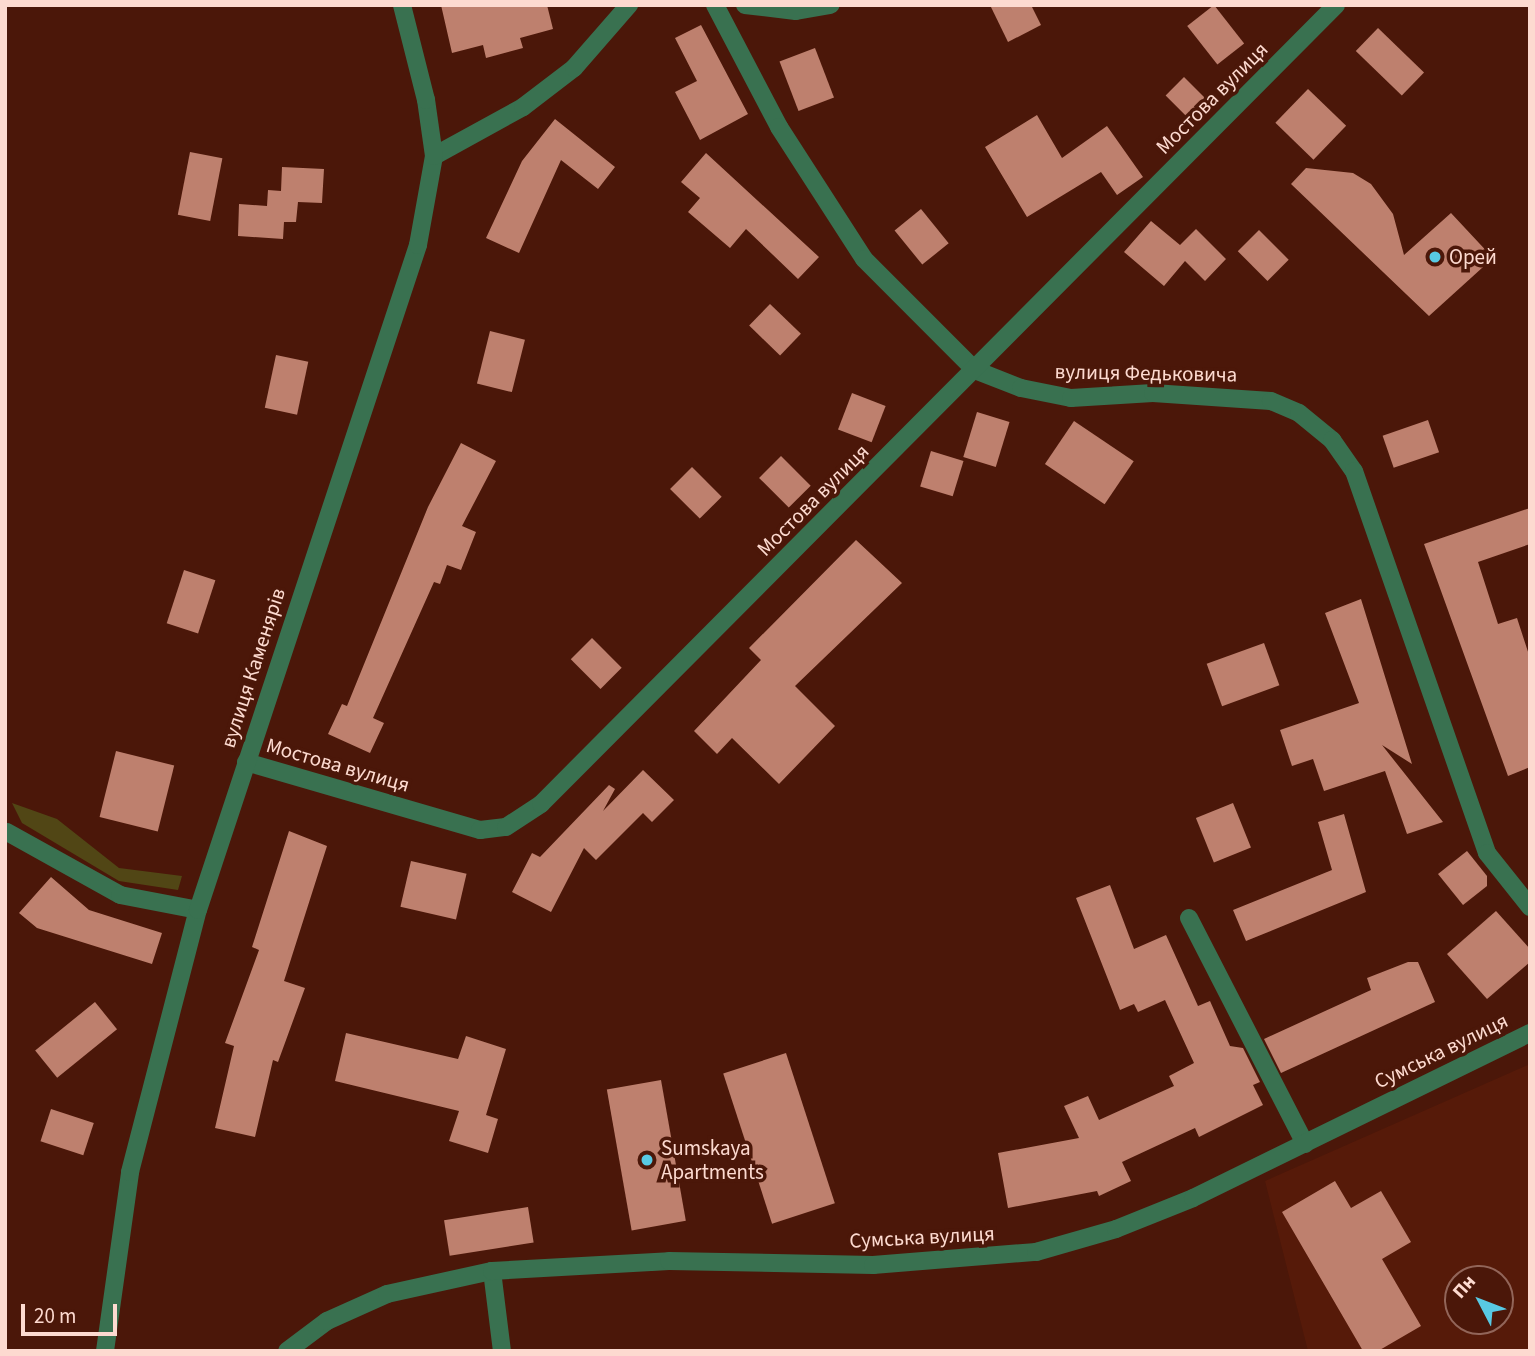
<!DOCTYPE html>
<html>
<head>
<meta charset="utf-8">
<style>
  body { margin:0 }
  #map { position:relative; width:1535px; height:1356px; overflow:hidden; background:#4b1709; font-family:"Source Sans 3",sans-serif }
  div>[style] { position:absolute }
  .built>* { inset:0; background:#561a09 }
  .green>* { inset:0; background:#514615 }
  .building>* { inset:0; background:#be806e; transform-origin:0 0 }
  .minor>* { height:18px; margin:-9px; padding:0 9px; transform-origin:9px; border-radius:9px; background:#397150 }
  .dots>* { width:19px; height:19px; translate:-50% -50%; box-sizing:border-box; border:4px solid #4b1709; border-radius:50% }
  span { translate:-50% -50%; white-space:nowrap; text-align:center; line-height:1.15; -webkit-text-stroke:7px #4b1709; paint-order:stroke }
  .street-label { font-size:21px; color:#fddad0 }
  .poi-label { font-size:21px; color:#fddad0 }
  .left { translate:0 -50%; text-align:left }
  .frame { position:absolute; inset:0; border:7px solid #fddad0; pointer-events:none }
  .north { position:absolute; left:1444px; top:1265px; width:70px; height:70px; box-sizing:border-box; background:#4b1709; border:2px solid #926559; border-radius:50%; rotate:312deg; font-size:19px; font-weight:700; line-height:28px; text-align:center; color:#fddad0 }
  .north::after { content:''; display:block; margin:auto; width:24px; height:32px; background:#58c9e3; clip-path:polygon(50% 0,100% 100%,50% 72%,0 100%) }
  .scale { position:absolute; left:21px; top:1304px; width:96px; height:32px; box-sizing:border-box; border:4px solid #fddad0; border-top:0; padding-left:9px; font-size:21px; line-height:24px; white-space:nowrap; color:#fddad0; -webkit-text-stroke:5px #4b1709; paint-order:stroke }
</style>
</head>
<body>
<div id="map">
  <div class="built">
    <div style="clip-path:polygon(evenodd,1530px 1064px,1530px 1351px,1308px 1351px,1265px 1181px,1530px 1064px,1458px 1279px,1500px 1279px,1500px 1321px,1458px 1321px,1458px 1279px)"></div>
  </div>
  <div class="green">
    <div style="clip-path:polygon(12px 803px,57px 819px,119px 868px,182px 876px,178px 890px,119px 881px,22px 823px)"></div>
  </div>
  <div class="building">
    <div style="clip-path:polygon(441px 5px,547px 5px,553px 29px,520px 38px,523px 48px,486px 58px,483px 45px,452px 53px)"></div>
    <div style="clip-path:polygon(990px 5px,1031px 5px,1041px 25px,1008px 42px)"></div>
    <div style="left:1214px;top:5px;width:49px;height:34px;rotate:52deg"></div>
    <div style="clip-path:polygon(701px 25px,748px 114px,700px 140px,675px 92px,697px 81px,675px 38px)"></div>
    <div style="left:1378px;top:28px;width:64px;height:32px;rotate:44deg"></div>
    <div style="left:815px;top:48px;width:53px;height:38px;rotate:69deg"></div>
    <div style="left:1184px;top:77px;width:35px;height:26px;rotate:45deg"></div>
    <div style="left:1308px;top:89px;width:53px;height:47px;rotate:44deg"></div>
    <div style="clip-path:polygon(1037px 115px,1062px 158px,1107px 126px,1143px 177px,1117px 195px,1101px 172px,1027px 217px,985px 147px)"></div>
    <div style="clip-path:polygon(555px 119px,615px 167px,598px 189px,561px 160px,519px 253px,486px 238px,522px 161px)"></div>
    <div style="left:190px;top:152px;width:33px;height:64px;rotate:11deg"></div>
    <div style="clip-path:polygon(706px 153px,819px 257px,798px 279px,746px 229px,730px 248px,688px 212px,700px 198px,681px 182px)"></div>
    <div style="clip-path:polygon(282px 167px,324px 169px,322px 203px,298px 202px,296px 222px,284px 222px,283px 239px,238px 236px,239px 204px,267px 206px,268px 190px,281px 191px)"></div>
    <div style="clip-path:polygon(1306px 168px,1353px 173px,1371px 184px,1393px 214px,1404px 255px,1451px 213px,1493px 258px,1429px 316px,1291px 184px)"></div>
    <div style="left:921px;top:209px;width:44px;height:34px;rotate:51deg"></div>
    <div style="clip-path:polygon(1151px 221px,1180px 245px,1196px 229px,1226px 259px,1205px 281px,1185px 261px,1164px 286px,1124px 252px)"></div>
    <div style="left:1259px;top:230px;width:42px;height:30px;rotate:45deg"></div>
    <div style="left:770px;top:304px;width:43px;height:30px;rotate:44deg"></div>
    <div style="left:490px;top:331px;width:36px;height:54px;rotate:14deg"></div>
    <div style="left:276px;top:355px;width:33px;height:54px;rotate:12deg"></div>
    <div style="left:852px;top:393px;width:36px;height:39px;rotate:21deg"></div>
    <div style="left:977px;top:412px;width:34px;height:47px;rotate:17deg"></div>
    <div style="left:1428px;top:420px;width:34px;height:48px;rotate:71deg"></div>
    <div style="left:1074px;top:421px;width:72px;height:52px;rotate:34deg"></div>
    <div style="clip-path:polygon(461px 443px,496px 461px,462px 526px,476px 532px,461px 570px,447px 565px,440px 584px,434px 582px,373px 718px,384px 723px,370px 753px,328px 734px,342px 704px,347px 706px,428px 507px)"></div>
    <div style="left:931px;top:451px;width:34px;height:37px;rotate:17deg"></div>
    <div style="left:781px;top:456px;width:42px;height:31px;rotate:45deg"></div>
    <div style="left:692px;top:467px;width:42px;height:31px;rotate:45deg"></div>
    <div style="clip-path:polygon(1530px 508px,1530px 544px,1478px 562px,1498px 624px,1517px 618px,1530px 658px,1530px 767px,1508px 776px,1424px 544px)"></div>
    <div style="clip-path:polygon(856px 540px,902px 583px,795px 686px,835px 726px,779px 784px,732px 738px,717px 754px,694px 731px,761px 660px,749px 648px)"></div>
    <div style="left:184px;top:570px;width:33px;height:56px;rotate:18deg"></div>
    <div style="clip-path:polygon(1361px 599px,1412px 764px,1382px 745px,1443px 822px,1407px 834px,1385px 771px,1324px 791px,1313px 759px,1292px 766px,1280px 730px,1359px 703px,1325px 613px)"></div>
    <div style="left:592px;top:638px;width:42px;height:30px;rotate:45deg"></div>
    <div style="left:1264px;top:643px;width:45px;height:61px;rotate:70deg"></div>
    <div style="left:116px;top:751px;width:60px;height:68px;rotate:14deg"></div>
    <div style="clip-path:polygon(643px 770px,674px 800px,652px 822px,643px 813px,596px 860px,584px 848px,551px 912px,512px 892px,532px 853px,540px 857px,609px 785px,615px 789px,603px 811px)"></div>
    <div style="left:1233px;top:803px;width:48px;height:40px;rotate:68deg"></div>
    <div style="clip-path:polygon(1344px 814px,1366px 892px,1246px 941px,1233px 910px,1332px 870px,1318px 822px)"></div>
    <div style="clip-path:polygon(289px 831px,327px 846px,284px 981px,305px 988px,278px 1062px,273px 1060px,255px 1137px,215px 1128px,234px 1046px,225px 1043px,259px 950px,252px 947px)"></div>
    <div style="clip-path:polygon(1467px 851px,1487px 876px,1487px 886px,1463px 905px,1438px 874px)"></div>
    <div style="left:411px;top:861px;width:57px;height:47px;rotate:13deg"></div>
    <div style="clip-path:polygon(51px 877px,89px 910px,162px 933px,152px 964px,37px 928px,19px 913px)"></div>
    <div style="clip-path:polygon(1110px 885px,1134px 949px,1166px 935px,1198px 1006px,1210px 1001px,1230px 1046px,1243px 1048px,1260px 1082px,1253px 1085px,1263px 1105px,1199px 1137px,1195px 1128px,1122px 1162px,1131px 1181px,1099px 1196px,1097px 1191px,1008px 1208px,998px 1153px,1079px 1138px,1064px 1106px,1088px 1096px,1099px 1120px,1174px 1086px,1169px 1076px,1194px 1063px,1165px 1000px,1138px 1012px,1134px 1004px,1120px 1010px,1076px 898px)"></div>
    <div style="clip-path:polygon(1496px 911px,1530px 949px,1530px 962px,1487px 999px,1447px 954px)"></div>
    <div style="clip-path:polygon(1408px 962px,1418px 962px,1435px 1002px,1281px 1073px,1264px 1039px,1371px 990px,1367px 978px)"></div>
    <div style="left:95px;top:1002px;width:35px;height:77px;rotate:51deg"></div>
    <div style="clip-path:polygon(346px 1033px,458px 1059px,466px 1036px,506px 1049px,486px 1115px,498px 1119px,488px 1153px,449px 1141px,459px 1111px,335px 1081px)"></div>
    <div style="left:786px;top:1053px;width:158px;height:66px;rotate:72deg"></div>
    <div style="left:661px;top:1080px;width:143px;height:55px;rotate:80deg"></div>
    <div style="left:51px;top:1109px;width:45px;height:34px;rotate:18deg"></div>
    <div style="clip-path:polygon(1335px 1181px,1351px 1208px,1381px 1191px,1411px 1242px,1382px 1259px,1421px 1326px,1378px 1351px,1363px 1351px,1282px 1212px)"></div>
    <div style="left:528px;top:1207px;width:36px;height:85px;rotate:81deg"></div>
  </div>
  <div class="minor">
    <div style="left:715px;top:5px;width:138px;rotate:62.3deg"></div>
    <div style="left:779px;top:127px;width:157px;rotate:57.2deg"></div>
    <div style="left:864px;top:259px;width:157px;rotate:45deg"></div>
    <div style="left:975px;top:370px;width:49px;rotate:21.4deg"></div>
    <div style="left:1021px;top:388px;width:51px;rotate:11.3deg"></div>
    <div style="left:1071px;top:398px;width:82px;rotate:-3.5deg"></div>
    <div style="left:1153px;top:393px;width:118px;rotate:3.9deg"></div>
    <div style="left:1271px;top:401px;width:30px;rotate:23deg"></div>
    <div style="left:1299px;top:413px;width:43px;rotate:39.3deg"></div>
    <div style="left:1332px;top:440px;width:38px;rotate:55deg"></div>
    <div style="left:1354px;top:471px;width:404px;rotate:70.8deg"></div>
    <div style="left:1487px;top:853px;width:69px;rotate:51.5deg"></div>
    <div style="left:745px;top:5px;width:51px;rotate:6.7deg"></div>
    <div style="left:796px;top:11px;width:35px;rotate:-10deg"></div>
    <div style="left:434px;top:156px;width:102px;rotate:-28.8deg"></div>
    <div style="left:523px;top:107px;width:64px;rotate:-37.4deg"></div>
    <div style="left:574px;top:68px;width:84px;rotate:-48.9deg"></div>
    <div style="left:246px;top:762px;width:244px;rotate:16.2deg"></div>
    <div style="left:480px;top:830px;width:26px;rotate:-7deg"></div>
    <div style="left:506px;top:827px;width:42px;rotate:-33.3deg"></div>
    <div style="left:541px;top:804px;width:1127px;rotate:-45.14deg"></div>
    <div style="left:7px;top:832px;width:129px;rotate:29.1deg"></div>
    <div style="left:120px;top:895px;width:79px;rotate:10.9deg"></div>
    <div style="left:1189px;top:918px;width:254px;rotate:62.8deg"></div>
    <div style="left:492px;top:1271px;width:81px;rotate:82.9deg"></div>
    <div style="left:105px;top:1351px;width:181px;rotate:-82deg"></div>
    <div style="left:130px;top:1172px;width:271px;rotate:-75.5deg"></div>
    <div style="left:198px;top:910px;width:700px;rotate:-71.69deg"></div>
    <div style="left:418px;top:245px;width:90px;rotate:-79.8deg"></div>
    <div style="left:434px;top:156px;width:57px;rotate:-98.1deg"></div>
    <div style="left:426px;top:100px;width:98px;rotate:-104.2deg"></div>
    <div style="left:287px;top:1351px;width:50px;rotate:-36.9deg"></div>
    <div style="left:327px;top:1321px;width:66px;rotate:-24.2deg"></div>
    <div style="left:387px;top:1294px;width:107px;rotate:-12.4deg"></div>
    <div style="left:492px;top:1271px;width:177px;rotate:-3.2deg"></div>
    <div style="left:669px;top:1261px;width:204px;rotate:1.1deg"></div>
    <div style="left:873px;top:1265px;width:164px;rotate:-4.6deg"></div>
    <div style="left:1036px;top:1252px;width:83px;rotate:-16deg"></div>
    <div style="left:1116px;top:1229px;width:83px;rotate:-21.9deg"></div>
    <div style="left:1193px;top:1198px;width:375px;rotate:-26.1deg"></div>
  </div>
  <div class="dots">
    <div style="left:1435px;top:257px;background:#58c9e3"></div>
    <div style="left:647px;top:1160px;background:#58c9e3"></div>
  </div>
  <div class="street-label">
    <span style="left:1212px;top:98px;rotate:-45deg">Мостова вулиця</span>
    <span style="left:1146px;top:373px;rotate:1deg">вулиця Федьковича</span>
    <span style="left:813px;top:500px;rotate:-45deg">Мостова вулиця</span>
    <span style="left:253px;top:668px;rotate:-72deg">вулиця Каменярів</span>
    <span style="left:338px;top:765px;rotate:16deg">Мостова вулиця</span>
    <span style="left:1441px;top:1051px;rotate:-26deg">Сумська вулиця</span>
    <span style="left:922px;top:1237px;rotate:-3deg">Сумська вулиця</span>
  </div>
  <div class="poi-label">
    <span class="left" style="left:1449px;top:257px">Орей</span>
    <span class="left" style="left:661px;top:1160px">Sumskaya<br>Apartments</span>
  </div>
  <div class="frame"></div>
  <div class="north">Пн</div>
  <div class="scale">20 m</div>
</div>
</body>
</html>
